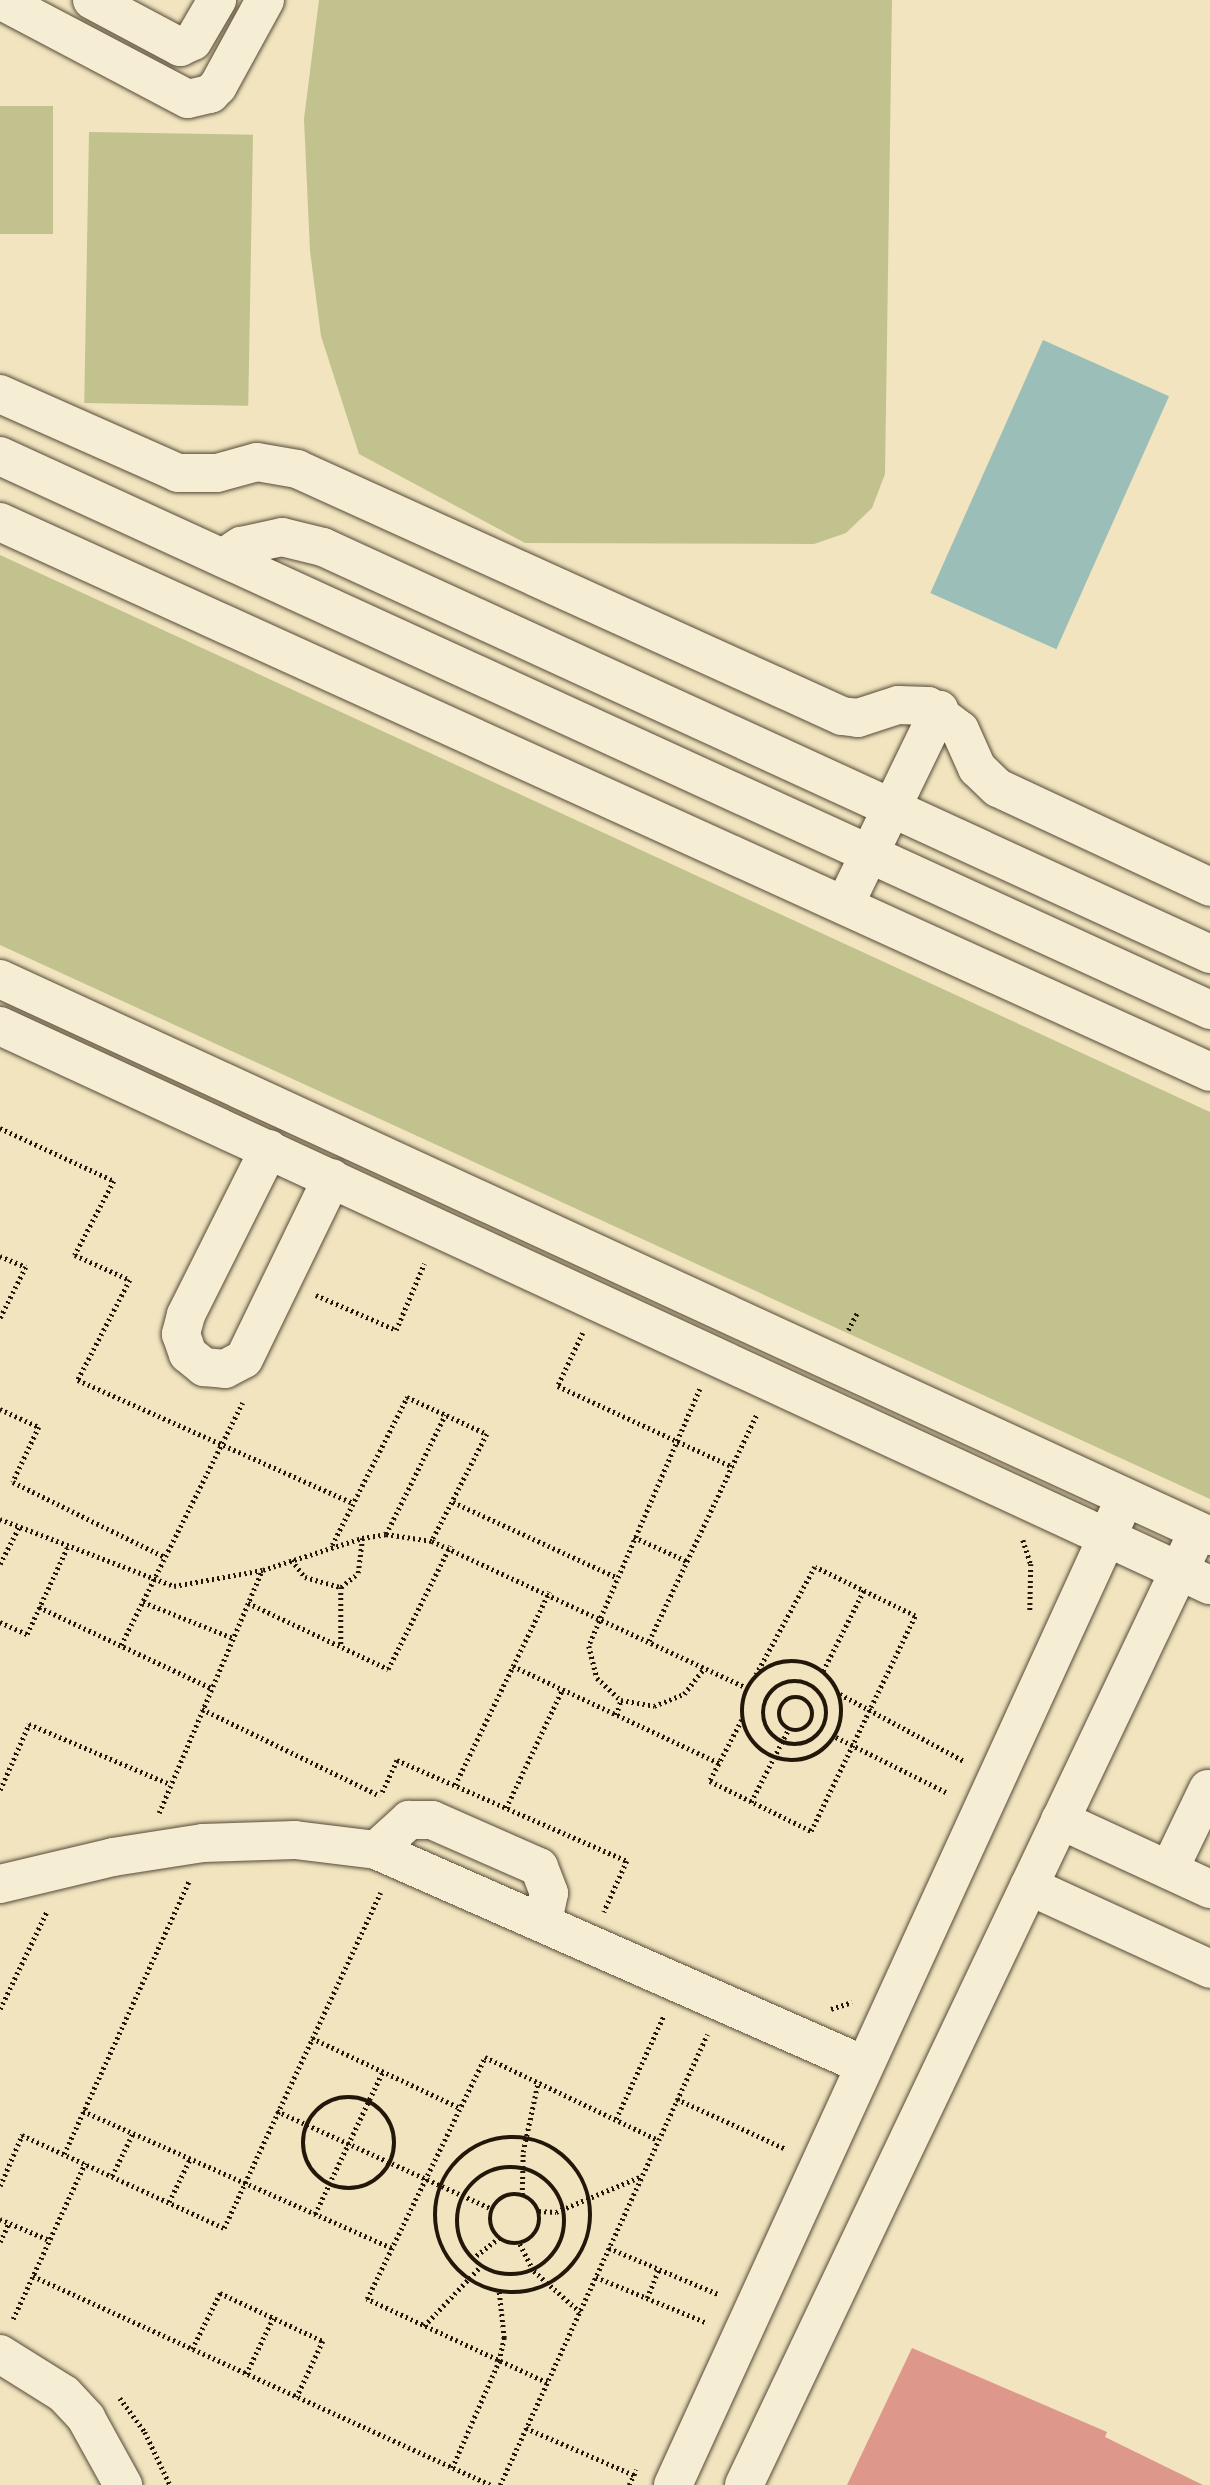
<!DOCTYPE html>
<html>
<head>
<meta charset="utf-8">
<style>
  body { margin:0 }
  #map { position:relative; width:1210px; height:2485px; overflow:hidden; background:#f1e4bf; font-family:Cardo,serif }
  div>[style] { position:absolute }
  .green>* { inset:0; background:#c1c28e; transform-origin:0 0 }
  .water>* { inset:0; background:#9cbeb8; transform-origin:0 0 }
  .building>* { inset:0; background:#de978b }
  .path>* { height:4.5px; margin-top:-2.25px; transform-origin:0; background:repeating-linear-gradient(90deg,#23170a 0 2px,transparent 0 5.5px) }
  .path>.ring { margin:-2.25px; padding:0; box-sizing:content-box; background:none; border:4.5px solid #23170a; border-radius:50% }
  .roads { filter:drop-shadow(0 0 2px #564a37) drop-shadow(0 0 2px #564a37) }
  .minor>* { height:38px; margin:-19px; padding:0 19px; transform-origin:19px; border-radius:19px; background:#f6edd5 }
  span { translate:-50% -50%; white-space:nowrap; text-align:center; line-height:1.15; -webkit-text-stroke:5px #f6edd5; paint-order:stroke }
</style>
</head>
<body>
<div id="map">
  <div class="green">
    <div style="clip-path:polygon(319px 0,892px 0,885px 474px,872px 508px,846px 533px,814px 544px,525px 543px,359px 454px,321px 336px,310px 251px,304px 119px)"></div>
    <div style="left:0;top:106px;width:53px;height:128px"></div>
    <div style="left:89px;top:132px;width:164px;height:271px;rotate:1deg"></div>
    <div style="clip-path:polygon(0 555px,1210px 1112px,1210px 1499px,0 945px)"></div>
  </div>
  <div class="water">
    <div style="left:1043px;top:340px;width:138px;height:277px;rotate:24deg"></div>
  </div>
  <div class="building">
    <div style="clip-path:polygon(912px 2348px,1107px 2432px,1105px 2437px,1203px 2485px,847px 2485px)"></div>
  </div>
  <div class="path">
    <div style="left:0;top:1128px;width:126px;rotate:24.9deg"></div>
    <div style="left:114px;top:1181px;width:84px;rotate:117.8deg"></div>
    <div style="left:75px;top:1255px;width:60px;rotate:24.4deg"></div>
    <div style="left:130px;top:1280px;width:113px;rotate:117.5deg"></div>
    <div style="left:78px;top:1380px;width:301px;rotate:24.1deg"></div>
    <div style="left:0;top:1256px;width:28px;rotate:23deg"></div>
    <div style="left:26px;top:1267px;width:58px;rotate:116.6deg"></div>
    <div style="left:316px;top:1295px;width:87px;rotate:23.6deg"></div>
    <div style="left:396px;top:1330px;width:72px;rotate:-67deg"></div>
    <div style="left:848px;top:1330px;width:19px;rotate:-62deg"></div>
    <div style="left:583px;top:1333px;width:59px;rotate:115.3deg"></div>
    <div style="left:558px;top:1386px;width:193px;rotate:24.8deg"></div>
    <div style="left:700px;top:1389px;width:280px;rotate:113.4deg"></div>
    <div style="left:589px;top:1646px;width:33px;rotate:76deg"></div>
    <div style="left:597px;top:1678px;width:33px;rotate:43deg"></div>
    <div style="left:621px;top:1700px;width:34px;rotate:10deg"></div>
    <div style="left:654px;top:1706px;width:32px;rotate:-22deg"></div>
    <div style="left:684px;top:1694px;width:33px;rotate:-52deg"></div>
    <div style="left:0;top:1409px;width:43px;rotate:24.8deg"></div>
    <div style="left:39px;top:1427px;width:61px;rotate:115.3deg"></div>
    <div style="left:13px;top:1482px;width:169px;rotate:26.3deg"></div>
    <div style="left:453px;top:1502px;width:179px;rotate:24.7deg"></div>
    <div style="left:0;top:1519px;width:186px;rotate:21.1deg"></div>
    <div style="left:174px;top:1586px;width:90px;rotate:-10.2deg"></div>
    <div style="left:263px;top:1570px;width:104px;rotate:-17.9deg"></div>
    <div style="left:362px;top:1538px;width:24px;rotate:-9deg"></div>
    <div style="left:386px;top:1534px;width:47px;rotate:8.7deg"></div>
    <div style="left:432px;top:1541px;width:348px;rotate:25deg"></div>
    <div style="left:386px;top:1534px;width:133px;rotate:-63.6deg"></div>
    <div style="left:634px;top:1537px;width:58px;rotate:24.4deg"></div>
    <div style="left:1023px;top:1540px;width:25px;rotate:72deg"></div>
    <div style="left:1031px;top:1564px;width:46px;rotate:91.2deg"></div>
    <div style="left:332px;top:1545px;width:166px;rotate:-63.1deg"></div>
    <div style="left:407px;top:1397px;width:88px;rotate:24.8deg"></div>
    <div style="left:487px;top:1434px;width:120px;rotate:117.2deg"></div>
    <div style="left:292px;top:1560px;width:21px;rotate:53deg"></div>
    <div style="left:305px;top:1577px;width:37px;rotate:16deg"></div>
    <div style="left:341px;top:1587px;width:22px;rotate:-39deg"></div>
    <div style="left:358px;top:1573px;width:35px;rotate:-83deg"></div>
    <div style="left:0;top:1564px;width:42px;rotate:-62.8deg"></div>
    <div style="left:341px;top:1587px;width:60px;rotate:90deg"></div>
    <div style="left:143px;top:1602px;width:97px;rotate:21.8deg"></div>
    <div style="left:248px;top:1603px;width:155px;rotate:25.2deg"></div>
    <div style="left:388px;top:1669px;width:138px;rotate:-63.2deg"></div>
    <div style="left:39px;top:1607px;width:190px;rotate:25.2deg"></div>
    <div style="left:0;top:1622px;width:30px;rotate:24deg"></div>
    <div style="left:27px;top:1634px;width:95px;rotate:-65.1deg"></div>
    <div style="left:649px;top:1641px;width:251px;rotate:-64.6deg"></div>
    <div style="left:121px;top:1645px;width:271px;rotate:-63.4deg"></div>
    <div class="ring" style="left:742px;top:1661px;width:95.5px;height:95.5px"></div>
    <div style="left:513px;top:1666px;width:228px;rotate:25.2deg"></div>
    <div style="left:823px;top:1671px;width:91px;rotate:-63.2deg"></div>
    <div class="ring" style="left:763px;top:1681px;width:59.5px;height:59.5px"></div>
    <div style="left:840px;top:1694px;width:141px;rotate:28.4deg"></div>
    <div class="ring" style="left:779px;top:1697px;width:29.5px;height:29.5px"></div>
    <div style="left:202px;top:1709px;width:198px;rotate:26deg"></div>
    <div style="left:616px;top:1715px;width:16px;rotate:-72deg"></div>
    <div style="left:742px;top:1720px;width:69px;rotate:117.7deg"></div>
    <div style="left:710px;top:1781px;width:113px;rotate:26.3deg"></div>
    <div style="left:811px;top:1831px;width:239px;rotate:-64.2deg"></div>
    <div style="left:915px;top:1616px;width:111px;rotate:-153.9deg"></div>
    <div style="left:815px;top:1567px;width:125px;rotate:118.6deg"></div>
    <div style="left:836px;top:1737px;width:125px;rotate:26.6deg"></div>
    <div style="left:455px;top:1785px;width:215px;rotate:-64deg"></div>
    <div style="left:0;top:1790px;width:72px;rotate:-66.3deg"></div>
    <div style="left:29px;top:1724px;width:153px;rotate:23.1deg"></div>
    <div style="left:382px;top:1792px;width:35px;rotate:-65deg"></div>
    <div style="left:397px;top:1760px;width:251px;rotate:23.7deg"></div>
    <div style="left:627px;top:1861px;width:56px;rotate:114.3deg"></div>
    <div style="left:751px;top:1802px;width:81px;rotate:-62.8deg"></div>
    <div style="left:506px;top:1808px;width:131px;rotate:-64.6deg"></div>
    <div style="left:159px;top:1813px;width:264px;rotate:-67deg"></div>
    <div style="left:0;top:2009px;width:109px;rotate:-64.4deg"></div>
    <div style="left:831px;top:2009px;width:22px;rotate:-18deg"></div>
    <div style="left:312px;top:2038px;width:164px;rotate:25.3deg"></div>
    <div class="ring" style="left:303px;top:2097px;width:87.5px;height:87.5px"></div>
    <div style="left:677px;top:2099px;width:120px;rotate:24.6deg"></div>
    <div style="left:83px;top:2111px;width:338px;rotate:23.9deg"></div>
    <div style="left:277px;top:2111px;width:236px;rotate:24.5deg"></div>
    <div style="left:616px;top:2119px;width:115px;rotate:-65.2deg"></div>
    <div class="ring" style="left:435px;top:2137px;width:151.5px;height:151.5px"></div>
    <div style="left:64px;top:2154px;width:300px;rotate:-65.4deg"></div>
    <div class="ring" style="left:457px;top:2167px;width:103.5px;height:103.5px"></div>
    <div style="left:112px;top:2176px;width:48px;rotate:-64deg"></div>
    <div style="left:0;top:2186px;width:56px;rotate:-66.7deg"></div>
    <div style="left:22px;top:2135px;width:222px;rotate:24.7deg"></div>
    <div style="left:224px;top:2228px;width:370px;rotate:-65deg"></div>
    <div class="ring" style="left:490px;top:2194px;width:45.5px;height:45.5px"></div>
    <div style="left:522px;top:2195px;width:43px;rotate:-88.7deg"></div>
    <div style="left:523px;top:2152px;width:72px;rotate:-77.9deg"></div>
    <div style="left:169px;top:2202px;width:48px;rotate:-64deg"></div>
    <div style="left:539px;top:2211px;width:17px;rotate:3deg"></div>
    <div style="left:556px;top:2212px;width:93px;rotate:-22.7deg"></div>
    <div style="left:315px;top:2214px;width:158px;rotate:-64.6deg"></div>
    <div style="left:0;top:2219px;width:53px;rotate:23.2deg"></div>
    <div style="left:0;top:2242px;width:21px;rotate:-65deg"></div>
    <div style="left:520px;top:2244px;width:30px;rotate:63deg"></div>
    <div style="left:534px;top:2271px;width:62px;rotate:41.7deg"></div>
    <div style="left:609px;top:2248px;width:118px;rotate:22.9deg"></div>
    <div style="left:472px;top:2259px;width:34px;rotate:-38deg"></div>
    <div style="left:33px;top:2276px;width:503px;rotate:24.53deg"></div>
    <div style="left:596px;top:2277px;width:118px;rotate:22.4deg"></div>
    <div style="left:647px;top:2298px;width:31px;rotate:-68deg"></div>
    <div style="left:13px;top:2319px;width:172px;rotate:-65.2deg"></div>
    <div style="left:424px;top:2326px;width:83px;rotate:-46.5deg"></div>
    <div style="left:192px;top:2349px;width:63px;rotate:-63.4deg"></div>
    <div style="left:220px;top:2293px;width:114px;rotate:25deg"></div>
    <div style="left:323px;top:2341px;width:62px;rotate:114.9deg"></div>
    <div style="left:246px;top:2374px;width:62px;rotate:-64.3deg"></div>
    <div style="left:547px;top:2383px;width:199px;rotate:-155deg"></div>
    <div style="left:367px;top:2299px;width:269px;rotate:-64deg"></div>
    <div style="left:485px;top:2057px;width:192px;rotate:25.6deg"></div>
    <div style="left:120px;top:2398px;width:42px;rotate:53.7deg"></div>
    <div style="left:145px;top:2432px;width:59px;rotate:64.7deg"></div>
    <div style="left:526px;top:2428px;width:118px;rotate:23.5deg"></div>
    <div style="left:452px;top:2468px;width:117px;rotate:-66.3deg"></div>
    <div style="left:499px;top:2361px;width:24px;rotate:-78deg"></div>
    <div style="left:504px;top:2338px;width:46px;rotate:-96.2deg"></div>
    <div style="left:500px;top:2485px;width:496px;rotate:-65.3deg"></div>
    <div style="left:629px;top:2485px;width:17px;rotate:-65deg"></div>
  </div>
  <div class="roads">
    <div class="minor">
      <div style="left:0;top:0;width:212px;rotate:27.8deg"></div>
      <div style="left:188px;top:99px;width:23px;rotate:-13deg"></div>
      <div style="left:210px;top:94px;width:11px;rotate:-45deg"></div>
      <div style="left:218px;top:86px;width:98px;rotate:-61.3deg"></div>
      <div style="left:92px;top:0;width:100px;rotate:28.1deg"></div>
      <div style="left:180px;top:47px;width:14px;rotate:-25deg"></div>
      <div style="left:193px;top:41px;width:48px;rotate:-59.7deg"></div>
      <div style="left:0;top:394px;width:195px;rotate:23.9deg"></div>
      <div style="left:178px;top:473px;width:39px"></div>
      <div style="left:217px;top:473px;width:41px;rotate:-15.4deg"></div>
      <div style="left:257px;top:462px;width:41px;rotate:9.9deg"></div>
      <div style="left:297px;top:469px;width:598px;rotate:24.38deg"></div>
      <div style="left:842px;top:716px;width:16px;rotate:7deg"></div>
      <div style="left:858px;top:718px;width:42px;rotate:-18deg"></div>
      <div style="left:898px;top:705px;width:30px;rotate:2deg"></div>
      <div style="left:928px;top:706px;width:40px;rotate:37deg"></div>
      <div style="left:960px;top:730px;width:42px;rotate:65.9deg"></div>
      <div style="left:977px;top:768px;width:29px;rotate:44deg"></div>
      <div style="left:998px;top:788px;width:234px;rotate:25deg"></div>
      <div style="left:0;top:456px;width:1331px;rotate:24.6deg"></div>
      <div style="left:0;top:522px;width:1329px;rotate:24.44deg"></div>
      <div style="left:223px;top:558px;width:22px;rotate:-34deg"></div>
      <div style="left:241px;top:546px;width:42px;rotate:-12.4deg"></div>
      <div style="left:282px;top:537px;width:42px;rotate:13.7deg"></div>
      <div style="left:323px;top:547px;width:976px;rotate:24.65deg"></div>
      <div style="left:845px;top:904px;width:216px;rotate:-64.1deg"></div>
      <div style="left:0;top:979px;width:1332px;rotate:24.72deg"></div>
      <div style="left:0;top:1026px;width:1333px;rotate:24.8deg"></div>
      <div style="left:269px;top:1149px;width:186px;rotate:116.6deg"></div>
      <div style="left:186px;top:1315px;width:20px;rotate:105deg"></div>
      <div style="left:181px;top:1334px;width:21px;rotate:71deg"></div>
      <div style="left:188px;top:1354px;width:21px;rotate:39deg"></div>
      <div style="left:204px;top:1367px;width:21px;rotate:5deg"></div>
      <div style="left:225px;top:1369px;width:21px;rotate:-28deg"></div>
      <div style="left:244px;top:1359px;width:201px;rotate:-64.1deg"></div>
      <div style="left:1060px;top:1820px;width:165px;rotate:24.7deg"></div>
      <div style="left:376px;top:1850px;width:45px;rotate:-42.3deg"></div>
      <div style="left:409px;top:1820px;width:23px"></div>
      <div style="left:432px;top:1820px;width:117px;rotate:23.7deg"></div>
      <div style="left:539px;top:1867px;width:28px;rotate:69deg"></div>
      <div style="left:549px;top:1893px;width:30px;rotate:102deg"></div>
      <div style="left:1169px;top:1870px;width:90px;rotate:-64.3deg"></div>
      <div style="left:0;top:1884px;width:116px;rotate:-13.4deg"></div>
      <div style="left:113px;top:1857px;width:91px;rotate:-8.8deg"></div>
      <div style="left:203px;top:1843px;width:92px;rotate:-1.9deg"></div>
      <div style="left:295px;top:1840px;width:82px;rotate:7deg"></div>
      <div style="left:376px;top:1850px;width:533px;rotate:23.78deg"></div>
      <div style="left:1029px;top:1886px;width:199px;rotate:24.6deg"></div>
      <div style="left:0;top:2354px;width:75px;rotate:32deg"></div>
      <div style="left:64px;top:2394px;width:33px;rotate:47deg"></div>
      <div style="left:86px;top:2418px;width:77px;rotate:61.1deg"></div>
      <div style="left:673px;top:2485px;width:1067px;rotate:-65.4deg"></div>
      <div style="left:744px;top:2485px;width:1038px;rotate:-64.55deg"></div>
    </div>
  </div>
</div>
</body>
</html>
